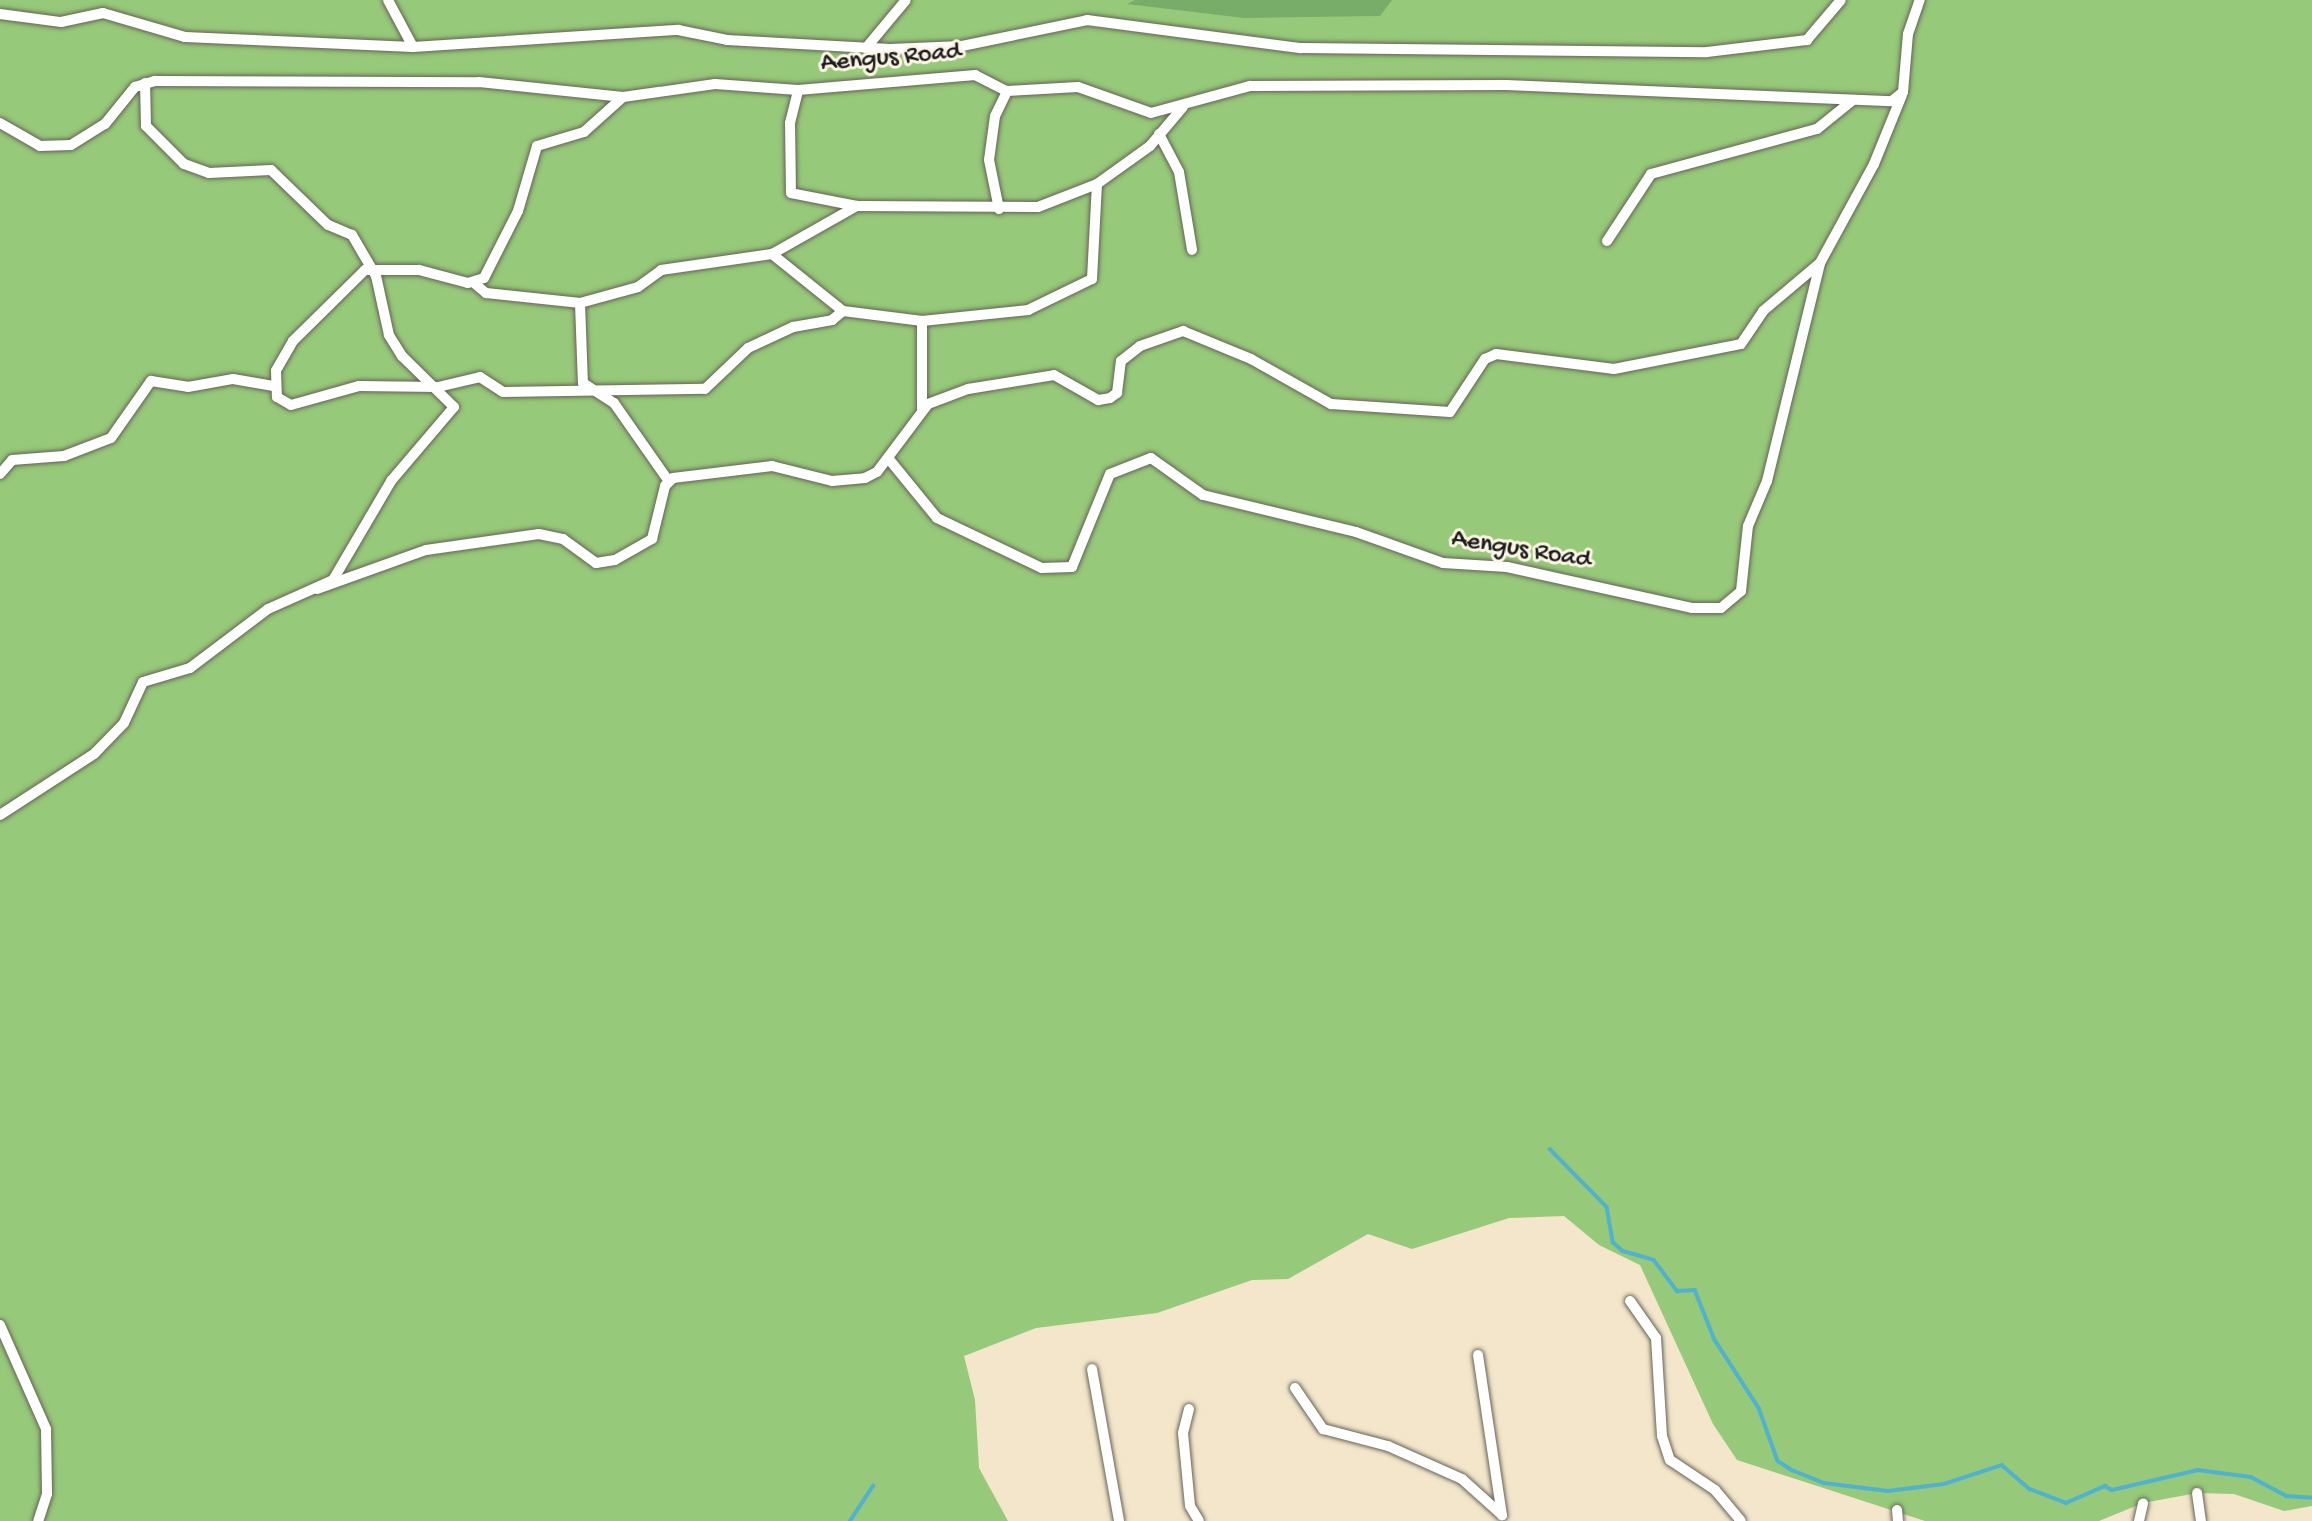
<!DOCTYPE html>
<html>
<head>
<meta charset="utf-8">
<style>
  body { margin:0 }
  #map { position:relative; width:2312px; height:1521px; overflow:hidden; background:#f3e6ca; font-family:"Gochi Hand",sans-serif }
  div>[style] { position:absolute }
  .green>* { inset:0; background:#96c979 }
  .forest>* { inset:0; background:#78ad69 }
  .stream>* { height:3.5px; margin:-1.75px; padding:0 1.75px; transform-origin:1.75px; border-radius:1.75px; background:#50b2cf }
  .roads { filter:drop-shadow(0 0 2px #676359) drop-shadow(0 0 2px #676359) }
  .street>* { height:10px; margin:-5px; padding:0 5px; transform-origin:5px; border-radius:5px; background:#fff }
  span { translate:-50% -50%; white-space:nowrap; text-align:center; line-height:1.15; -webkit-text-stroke:6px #fcf5e5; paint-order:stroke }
  .street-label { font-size:26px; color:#1c1c1c }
</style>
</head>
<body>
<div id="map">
  <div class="green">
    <div style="clip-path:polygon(0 0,2312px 0,2312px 1506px,2284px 1511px,2234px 1494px,2197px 1493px,2143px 1503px,2099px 1521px,1925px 1521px,1737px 1460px,1713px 1424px,1640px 1265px,1599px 1245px,1564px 1216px,1509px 1218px,1412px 1249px,1368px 1234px,1288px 1279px,1252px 1280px,1157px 1313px,1036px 1328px,964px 1356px,975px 1400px,979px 1468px,1008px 1521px,0 1521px)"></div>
  </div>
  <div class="forest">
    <div style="clip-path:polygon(1135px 0,1392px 0,1380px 16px,1244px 18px,1127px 4px)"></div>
  </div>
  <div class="stream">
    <div style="left:1550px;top:1149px;width:81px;rotate:45.5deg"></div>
    <div style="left:1607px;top:1207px;width:36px;rotate:80deg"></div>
    <div style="left:1613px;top:1242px;width:13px;rotate:42deg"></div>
    <div style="left:1623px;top:1251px;width:32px;rotate:16deg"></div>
    <div style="left:1654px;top:1260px;width:39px;rotate:53deg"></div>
    <div style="left:1677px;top:1291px;width:18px;rotate:-3deg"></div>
    <div style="left:1695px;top:1290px;width:54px;rotate:68.2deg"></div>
    <div style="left:1715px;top:1340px;width:81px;rotate:57.1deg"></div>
    <div style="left:1759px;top:1408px;width:56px;rotate:70.3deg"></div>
    <div style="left:1778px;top:1461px;width:17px;rotate:33deg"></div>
    <div style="left:1792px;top:1470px;width:35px;rotate:22deg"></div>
    <div style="left:1824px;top:1483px;width:64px;rotate:7.1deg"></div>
    <div style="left:1888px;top:1491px;width:56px;rotate:-7.1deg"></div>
    <div style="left:1944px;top:1484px;width:61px;rotate:-18.1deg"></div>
    <div style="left:2002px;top:1465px;width:37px;rotate:41deg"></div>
    <div style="left:2030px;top:1489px;width:39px;rotate:21deg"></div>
    <div style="left:2066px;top:1503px;width:43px;rotate:-23.6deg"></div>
    <div style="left:2105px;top:1486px;width:8px;rotate:30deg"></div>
    <div style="left:2112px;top:1490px;width:88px;rotate:-13.1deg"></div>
    <div style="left:2198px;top:1470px;width:53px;rotate:7.5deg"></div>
    <div style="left:2251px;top:1477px;width:40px;rotate:28deg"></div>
    <div style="left:2286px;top:1496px;width:26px;rotate:4deg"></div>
    <div style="left:850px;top:1521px;width:42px;rotate:-56.7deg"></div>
  </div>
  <div class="roads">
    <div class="street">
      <div style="left:388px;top:0;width:53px;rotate:62deg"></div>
      <div style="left:0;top:14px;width:62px;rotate:7.5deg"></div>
      <div style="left:61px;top:22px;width:43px;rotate:-12.1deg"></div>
      <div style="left:103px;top:13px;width:85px;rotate:16.3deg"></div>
      <div style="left:185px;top:37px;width:228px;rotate:2.5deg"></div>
      <div style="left:413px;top:47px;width:266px;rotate:-3.7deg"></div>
      <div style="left:678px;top:30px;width:50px;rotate:11.5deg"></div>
      <div style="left:727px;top:40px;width:163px;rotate:3.2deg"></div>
      <div style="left:890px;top:49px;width:72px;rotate:-2.4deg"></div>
      <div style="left:962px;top:46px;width:128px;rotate:-11.7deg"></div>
      <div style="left:1087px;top:20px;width:216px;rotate:7.5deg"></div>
      <div style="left:1301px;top:48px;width:406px;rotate:0.6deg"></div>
      <div style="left:1707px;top:52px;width:101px;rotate:-6.8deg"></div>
      <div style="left:1807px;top:40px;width:52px;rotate:-49.6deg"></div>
      <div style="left:866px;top:48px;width:62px;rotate:-50.2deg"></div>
      <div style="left:623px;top:97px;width:52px;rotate:138.1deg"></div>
      <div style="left:584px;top:132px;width:49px;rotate:163.4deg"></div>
      <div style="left:537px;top:146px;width:68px;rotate:106.3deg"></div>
      <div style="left:518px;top:211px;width:75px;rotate:116.9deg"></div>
      <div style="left:484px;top:278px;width:17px;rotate:163deg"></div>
      <div style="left:468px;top:283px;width:51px;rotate:-165.1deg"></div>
      <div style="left:419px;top:270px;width:54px;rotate:180deg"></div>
      <div style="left:365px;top:270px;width:101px;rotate:135.4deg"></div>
      <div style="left:293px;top:341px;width:34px;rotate:120deg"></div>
      <div style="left:276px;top:371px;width:26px;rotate:88deg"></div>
      <div style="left:277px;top:397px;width:16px;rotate:30deg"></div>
      <div style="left:291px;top:405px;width:71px;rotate:-15.6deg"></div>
      <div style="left:359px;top:386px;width:79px;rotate:0.7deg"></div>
      <div style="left:438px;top:387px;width:43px;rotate:-13.4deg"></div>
      <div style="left:480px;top:377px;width:27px;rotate:33deg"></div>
      <div style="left:503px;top:392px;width:202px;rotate:-0.9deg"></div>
      <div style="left:705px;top:389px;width:59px;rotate:-43.6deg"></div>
      <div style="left:748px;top:348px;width:50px;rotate:-25deg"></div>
      <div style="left:793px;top:327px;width:40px;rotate:-10deg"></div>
      <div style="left:832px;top:320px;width:14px;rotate:-39deg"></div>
      <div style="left:843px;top:311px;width:80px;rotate:7.2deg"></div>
      <div style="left:922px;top:321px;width:107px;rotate:-5.9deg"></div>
      <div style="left:1028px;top:310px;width:71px;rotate:-25.8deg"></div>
      <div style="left:1092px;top:279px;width:95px;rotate:-87deg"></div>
      <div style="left:1097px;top:184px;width:65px;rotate:-35.6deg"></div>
      <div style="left:1150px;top:146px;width:51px;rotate:-49.8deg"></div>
      <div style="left:0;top:123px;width:46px;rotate:29.9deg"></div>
      <div style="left:40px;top:146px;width:31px;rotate:-2deg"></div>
      <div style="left:71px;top:145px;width:40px;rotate:-32deg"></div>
      <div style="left:105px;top:124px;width:48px;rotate:-51deg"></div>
      <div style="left:135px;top:87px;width:21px;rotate:-17deg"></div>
      <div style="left:155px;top:81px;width:324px;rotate:0.2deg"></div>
      <div style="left:479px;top:82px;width:145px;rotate:5.9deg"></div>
      <div style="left:623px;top:97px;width:93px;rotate:-8deg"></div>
      <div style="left:715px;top:84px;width:83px;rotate:4.1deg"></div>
      <div style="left:798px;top:90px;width:178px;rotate:-4.8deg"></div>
      <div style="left:975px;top:75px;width:36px;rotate:27deg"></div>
      <div style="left:1007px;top:91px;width:71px;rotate:-3.2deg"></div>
      <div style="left:1078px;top:87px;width:77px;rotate:19.6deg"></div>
      <div style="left:1151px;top:113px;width:103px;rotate:-15.3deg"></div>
      <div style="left:1250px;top:86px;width:256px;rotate:-0.2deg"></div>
      <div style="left:1506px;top:85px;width:386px;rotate:2.4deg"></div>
      <div style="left:1892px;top:101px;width:14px;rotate:-39deg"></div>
      <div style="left:1903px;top:92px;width:58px;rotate:-85.1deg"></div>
      <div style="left:1908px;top:34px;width:36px;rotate:-71deg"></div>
      <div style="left:1159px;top:134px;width:43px;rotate:62.2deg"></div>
      <div style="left:1179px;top:172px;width:79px;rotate:80.5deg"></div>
      <div style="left:857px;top:206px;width:181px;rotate:0.3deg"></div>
      <div style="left:1038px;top:207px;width:63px;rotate:-21.3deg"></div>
      <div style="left:999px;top:209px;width:50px;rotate:-101.5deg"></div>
      <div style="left:989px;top:160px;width:44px;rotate:-82.2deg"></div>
      <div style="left:995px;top:116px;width:28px;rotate:-64deg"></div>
      <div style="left:1607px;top:241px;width:80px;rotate:-56.7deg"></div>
      <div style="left:1651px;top:174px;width:172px;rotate:-15.2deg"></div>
      <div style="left:1817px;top:129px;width:46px;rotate:-38.9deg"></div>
      <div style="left:772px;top:254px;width:91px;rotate:38.8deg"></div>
      <div style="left:474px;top:283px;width:16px;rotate:40deg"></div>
      <div style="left:486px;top:293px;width:95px;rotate:6.1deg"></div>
      <div style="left:580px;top:303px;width:80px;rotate:87.9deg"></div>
      <div style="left:583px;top:383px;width:37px;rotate:33deg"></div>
      <div style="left:614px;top:403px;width:94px;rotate:55deg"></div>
      <div style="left:580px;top:303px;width:60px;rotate:-15.4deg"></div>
      <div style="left:638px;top:287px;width:29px;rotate:-36deg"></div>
      <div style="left:661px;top:270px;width:112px;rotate:-8.2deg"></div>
      <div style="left:772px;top:254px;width:98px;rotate:-29.5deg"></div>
      <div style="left:857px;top:206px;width:67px;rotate:-168.9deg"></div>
      <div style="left:791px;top:193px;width:70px;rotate:-90.8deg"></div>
      <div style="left:790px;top:123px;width:34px;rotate:-76deg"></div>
      <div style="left:922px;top:409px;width:88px;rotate:-90deg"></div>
      <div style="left:888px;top:458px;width:77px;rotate:50.8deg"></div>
      <div style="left:937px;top:518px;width:116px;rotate:25.5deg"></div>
      <div style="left:1042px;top:568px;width:30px;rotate:-2deg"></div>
      <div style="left:1072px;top:567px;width:100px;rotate:-67.8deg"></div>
      <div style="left:1110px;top:474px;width:44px;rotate:-21.3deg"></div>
      <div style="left:1151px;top:458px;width:64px;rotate:35.4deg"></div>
      <div style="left:1203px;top:495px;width:157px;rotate:13.6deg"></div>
      <div style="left:1356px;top:532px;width:92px;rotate:19.6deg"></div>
      <div style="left:1443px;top:563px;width:64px;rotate:3.6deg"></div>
      <div style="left:1507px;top:567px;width:189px;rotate:12.5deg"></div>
      <div style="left:1692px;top:608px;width:29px"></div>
      <div style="left:1721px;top:608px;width:26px;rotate:-40deg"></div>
      <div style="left:1741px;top:591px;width:65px;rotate:-83.9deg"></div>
      <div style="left:1748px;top:526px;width:49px;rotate:-67.1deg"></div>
      <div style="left:1767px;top:481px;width:224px;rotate:-76.3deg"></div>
      <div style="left:1820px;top:263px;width:113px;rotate:-61.4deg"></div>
      <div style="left:1874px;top:164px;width:74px;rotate:-67.9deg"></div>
      <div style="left:0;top:474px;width:18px;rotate:-49deg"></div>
      <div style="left:12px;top:460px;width:52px;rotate:-4.4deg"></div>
      <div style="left:64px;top:456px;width:50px;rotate:-21deg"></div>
      <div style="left:111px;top:438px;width:70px;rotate:-54.9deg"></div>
      <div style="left:151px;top:381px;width:37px;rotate:9deg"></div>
      <div style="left:188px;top:387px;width:46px;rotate:-10.1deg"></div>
      <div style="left:233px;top:379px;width:41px;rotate:9.9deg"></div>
      <div style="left:317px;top:589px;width:116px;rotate:-19.7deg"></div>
      <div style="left:426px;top:550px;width:114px;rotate:-8.1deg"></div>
      <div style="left:539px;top:534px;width:25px;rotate:12deg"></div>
      <div style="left:563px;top:539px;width:41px;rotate:36deg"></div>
      <div style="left:596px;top:563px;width:19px;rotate:-9deg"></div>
      <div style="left:615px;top:560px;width:43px;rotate:-29.6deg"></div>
      <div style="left:652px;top:539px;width:55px;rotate:-76.2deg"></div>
      <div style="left:665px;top:486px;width:11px;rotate:-45deg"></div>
      <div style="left:673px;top:478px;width:100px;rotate:-6.9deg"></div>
      <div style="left:772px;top:466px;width:62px;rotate:14deg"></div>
      <div style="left:832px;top:481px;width:33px;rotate:-5deg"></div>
      <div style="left:865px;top:478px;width:13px;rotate:-27deg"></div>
      <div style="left:877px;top:472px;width:85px;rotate:-53.1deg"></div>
      <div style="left:928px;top:404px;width:43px;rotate:-20.6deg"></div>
      <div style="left:968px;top:389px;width:87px;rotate:-9.2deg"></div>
      <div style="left:1054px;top:375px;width:51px;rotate:29.6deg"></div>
      <div style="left:1098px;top:400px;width:12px;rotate:-9deg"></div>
      <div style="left:1110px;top:398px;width:9px;rotate:-36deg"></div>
      <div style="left:1117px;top:393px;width:32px;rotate:-83deg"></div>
      <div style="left:1121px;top:361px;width:24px;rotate:-38deg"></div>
      <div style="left:1140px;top:346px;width:46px;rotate:-19.2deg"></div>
      <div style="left:1183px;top:331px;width:74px;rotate:22.4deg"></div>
      <div style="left:1251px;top:359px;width:92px;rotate:29.4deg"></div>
      <div style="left:1331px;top:404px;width:119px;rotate:3.8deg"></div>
      <div style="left:1450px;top:412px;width:64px;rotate:-56.6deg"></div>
      <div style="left:1485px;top:359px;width:12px;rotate:-24deg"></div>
      <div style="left:1496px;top:354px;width:119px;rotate:7.2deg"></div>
      <div style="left:1614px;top:369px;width:129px;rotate:-11.1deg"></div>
      <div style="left:1741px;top:344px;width:40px;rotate:-56deg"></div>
      <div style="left:1763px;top:311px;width:75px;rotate:-40.1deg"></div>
      <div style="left:0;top:815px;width:112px;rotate:-33deg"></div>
      <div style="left:94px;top:754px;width:43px;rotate:-45.9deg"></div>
      <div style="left:124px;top:723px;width:45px;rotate:-65.1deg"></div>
      <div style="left:143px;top:682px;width:49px;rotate:-16.6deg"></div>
      <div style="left:190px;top:668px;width:98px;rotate:-37.1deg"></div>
      <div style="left:268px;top:609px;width:71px;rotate:-24deg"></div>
      <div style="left:333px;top:580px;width:115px;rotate:-59.6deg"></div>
      <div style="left:391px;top:481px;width:97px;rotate:-49.6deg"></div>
      <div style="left:454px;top:407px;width:73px;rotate:-135.6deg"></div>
      <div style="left:402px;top:356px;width:25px;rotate:-122deg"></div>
      <div style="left:389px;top:335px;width:60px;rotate:-102.4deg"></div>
      <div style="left:376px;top:276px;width:48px;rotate:-120.3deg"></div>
      <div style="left:352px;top:235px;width:26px;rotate:-157deg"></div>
      <div style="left:328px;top:225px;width:79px;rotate:-136deg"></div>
      <div style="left:271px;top:170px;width:62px;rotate:177.2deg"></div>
      <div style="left:209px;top:173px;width:27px;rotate:-160deg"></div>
      <div style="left:184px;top:164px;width:54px;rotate:-135deg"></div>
      <div style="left:146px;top:126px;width:43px;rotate:-91.3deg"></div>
      <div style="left:1630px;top:1301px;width:45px;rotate:54.9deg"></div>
      <div style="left:1656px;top:1338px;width:98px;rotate:86.5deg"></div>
      <div style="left:1662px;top:1436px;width:25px;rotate:72deg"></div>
      <div style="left:1670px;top:1460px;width:54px;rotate:33.7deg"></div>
      <div style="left:1715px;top:1490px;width:40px;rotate:50deg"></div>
      <div style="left:0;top:1325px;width:114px;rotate:66.1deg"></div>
      <div style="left:46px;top:1429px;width:65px;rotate:89.1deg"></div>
      <div style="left:47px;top:1494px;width:28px;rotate:108deg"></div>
      <div style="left:1478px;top:1355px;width:162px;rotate:81.5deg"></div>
      <div style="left:1092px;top:1369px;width:154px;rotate:79.9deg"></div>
      <div style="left:1295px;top:1388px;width:50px;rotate:55.7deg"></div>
      <div style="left:1323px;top:1429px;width:67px;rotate:14.7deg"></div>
      <div style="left:1388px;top:1446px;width:81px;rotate:24deg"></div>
      <div style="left:1462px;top:1479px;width:54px;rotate:42deg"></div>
      <div style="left:1189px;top:1409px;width:25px;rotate:104deg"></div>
      <div style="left:1183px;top:1433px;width:73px;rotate:84.5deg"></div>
      <div style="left:1190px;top:1506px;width:17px;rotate:59deg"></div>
      <div style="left:2197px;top:1493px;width:28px;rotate:82deg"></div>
      <div style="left:1897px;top:1510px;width:11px;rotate:85deg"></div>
      <div style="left:2139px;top:1521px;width:18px;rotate:-77deg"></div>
    </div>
  </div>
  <div class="street-label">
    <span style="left:891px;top:59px;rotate:-5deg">Aengus Road</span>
    <span style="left:1521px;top:551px;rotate:9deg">Aengus Road</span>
  </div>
</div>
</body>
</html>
